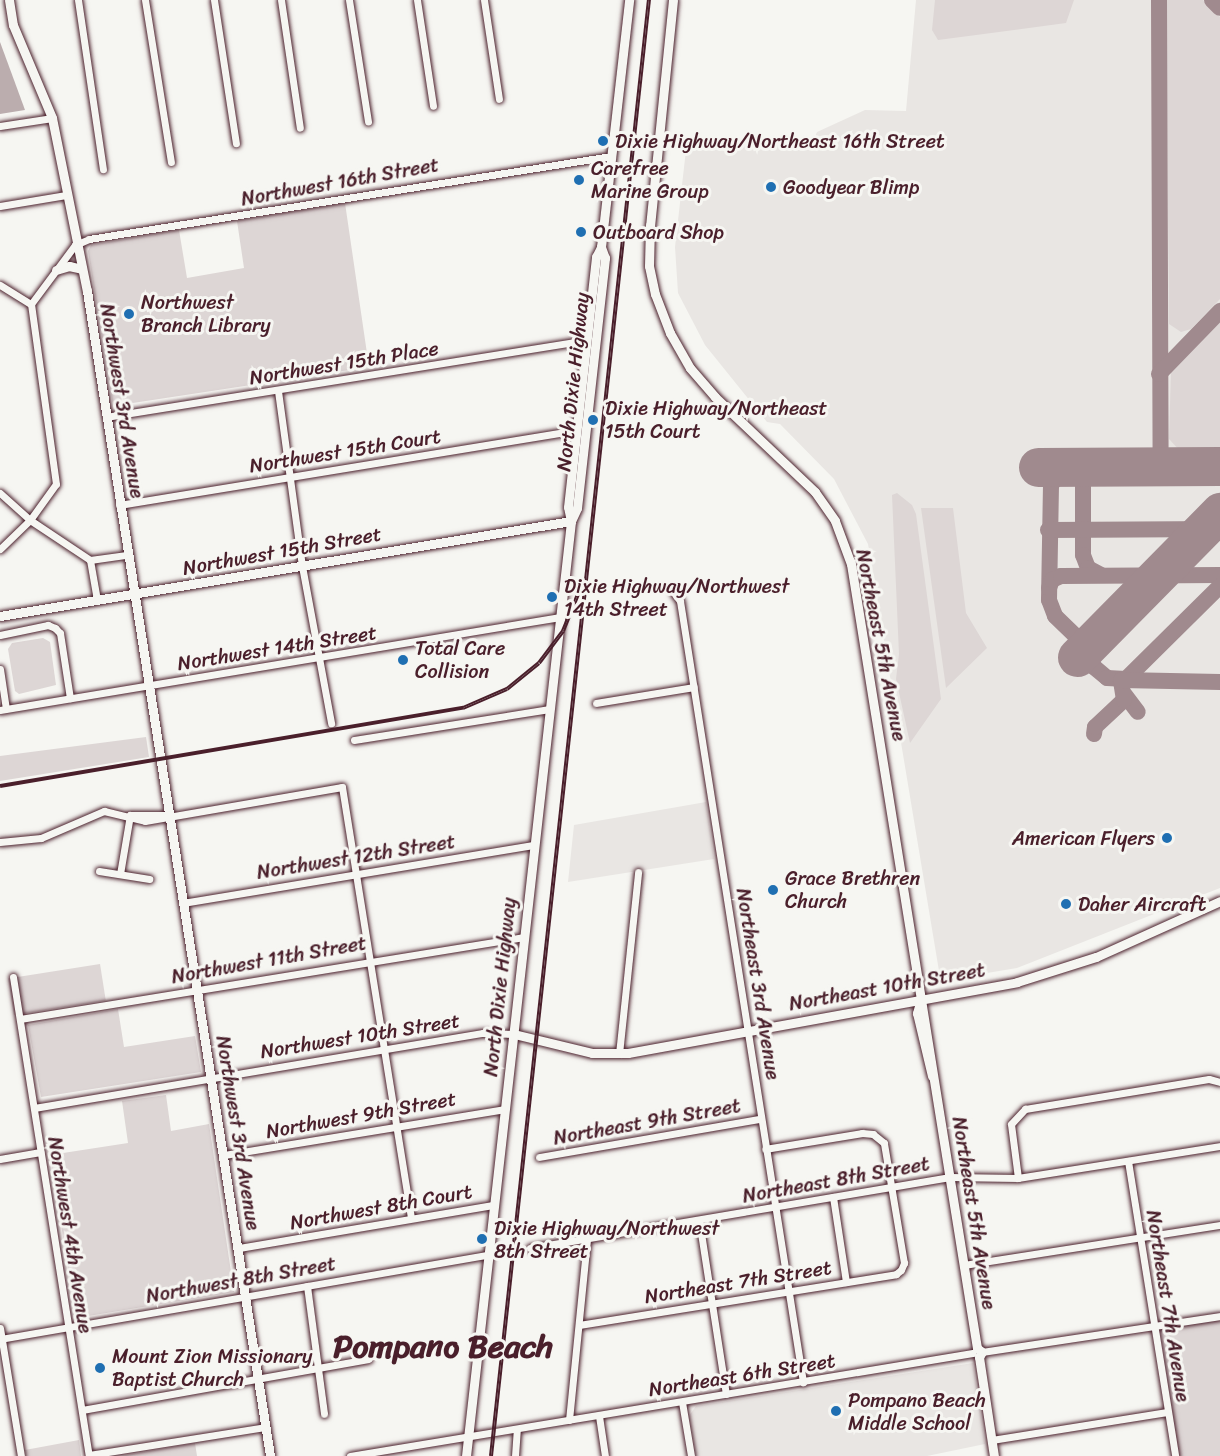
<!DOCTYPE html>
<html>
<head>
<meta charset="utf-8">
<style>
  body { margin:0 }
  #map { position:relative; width:1220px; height:1456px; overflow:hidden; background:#f6f6f2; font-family:Sriracha,sans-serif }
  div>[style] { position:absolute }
  .built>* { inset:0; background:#e9e6e3 }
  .green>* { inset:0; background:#ddd6d5; transform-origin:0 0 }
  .water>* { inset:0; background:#bbadae }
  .taxiway>* { height:16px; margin:-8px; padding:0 8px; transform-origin:8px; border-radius:8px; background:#a08a8e }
  .runway>* { height:39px; margin:-19.5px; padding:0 19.5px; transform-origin:19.5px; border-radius:19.5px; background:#a08a8e }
  .roads { filter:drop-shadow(0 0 2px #4a1f2b) drop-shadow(0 0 2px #4a1f2b) }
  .street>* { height:7px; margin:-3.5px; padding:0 3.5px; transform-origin:3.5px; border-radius:3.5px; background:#f6f6f2 }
  .secondary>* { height:9px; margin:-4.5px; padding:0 4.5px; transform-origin:4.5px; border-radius:4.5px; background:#f6f6f2 }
  .rail>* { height:4px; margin-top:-2px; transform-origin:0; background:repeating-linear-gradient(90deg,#f6f6f2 0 4.5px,#4a1f2b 0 9px); box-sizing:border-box; border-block:2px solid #4a1f2b }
  .dots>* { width:16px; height:16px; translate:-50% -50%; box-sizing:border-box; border:3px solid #f6f6f2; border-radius:50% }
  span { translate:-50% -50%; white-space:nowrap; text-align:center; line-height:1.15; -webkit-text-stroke:6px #f6f6f2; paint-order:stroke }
  .poi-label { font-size:20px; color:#4a1f2b }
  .left { translate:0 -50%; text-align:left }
  .right { translate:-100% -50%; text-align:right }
  .street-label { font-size:20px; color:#4a1f2b }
  .town-label { font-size:32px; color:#4a1f2b; font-weight:700 }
</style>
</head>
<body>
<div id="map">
  <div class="built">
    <div style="clip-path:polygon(916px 0,1220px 0,1220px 888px,1017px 968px,945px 980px,940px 977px,868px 544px,834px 479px,780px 424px,767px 422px,705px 345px,678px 293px,675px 247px,687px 141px,813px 141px,817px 132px,865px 110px,906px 111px)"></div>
    <div style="clip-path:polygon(706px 802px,714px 859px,568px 882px,574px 825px)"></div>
    <div style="clip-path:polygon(973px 1363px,985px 1444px,927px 1456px,696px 1456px,689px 1416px,696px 1406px)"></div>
  </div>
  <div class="green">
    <div style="clip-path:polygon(935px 0,1074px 0,1066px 23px,938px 40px,932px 30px)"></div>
    <div style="clip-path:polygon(1166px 0,1203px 0,1220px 17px,1220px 299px,1191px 329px,1181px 332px,1169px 324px)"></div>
    <div style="clip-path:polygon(345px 203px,369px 367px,113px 406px,88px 251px,91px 245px,179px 230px,187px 278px,244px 268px,237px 221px)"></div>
    <div style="clip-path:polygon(1220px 319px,1220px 452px,1181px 452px,1169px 439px,1171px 370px)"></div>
    <div style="clip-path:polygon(897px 493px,912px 505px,916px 514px,941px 699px,910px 743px,896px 679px,899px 654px,892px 495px)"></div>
    <div style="clip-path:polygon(921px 508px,953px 508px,966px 613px,987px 648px,946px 688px)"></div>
    <div style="clip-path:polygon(43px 638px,50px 642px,56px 685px,19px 694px,15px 691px,8px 649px,12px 643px)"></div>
    <div style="clip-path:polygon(146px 737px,149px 757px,0 781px,0 756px)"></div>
    <div style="left:100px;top:964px;width:37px;height:93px;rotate:81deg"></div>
    <div style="clip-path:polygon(118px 1009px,124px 1047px,195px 1036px,201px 1072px,41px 1097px,28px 1025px)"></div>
    <div style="clip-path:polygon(166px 1095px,171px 1131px,209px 1124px,234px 1292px,76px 1318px,50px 1155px,128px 1143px,122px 1101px)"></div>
    <div style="clip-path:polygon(1220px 1319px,1220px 1456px,1179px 1456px,1160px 1330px)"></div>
    <div style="clip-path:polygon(79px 1440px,81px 1456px,26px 1456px,25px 1450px)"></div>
    <div style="clip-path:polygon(195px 1443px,197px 1456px,121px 1456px)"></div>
  </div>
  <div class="water">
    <div style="clip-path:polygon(0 42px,14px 80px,25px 110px,0 114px)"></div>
  </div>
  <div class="taxiway">
    <div style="left:1159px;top:0;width:466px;rotate:89.8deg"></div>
    <div style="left:1212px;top:0;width:11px;rotate:45deg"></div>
    <div style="left:1159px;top:374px;width:88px;rotate:-45.9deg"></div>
    <div style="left:1078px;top:467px;width:20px;rotate:160deg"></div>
    <div style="left:1059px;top:474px;width:14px;rotate:126deg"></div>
    <div style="left:1051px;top:485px;width:115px;rotate:91deg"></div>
    <div style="left:1049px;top:600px;width:17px;rotate:69deg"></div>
    <div style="left:1055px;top:616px;width:45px;rotate:44.1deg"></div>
    <div style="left:1099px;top:467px;width:10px;rotate:156deg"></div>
    <div style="left:1090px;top:471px;width:15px;rotate:118deg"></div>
    <div style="left:1083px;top:484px;width:71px;rotate:90deg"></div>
    <div style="left:1083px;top:555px;width:14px;rotate:69deg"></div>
    <div style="left:1088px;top:568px;width:15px;rotate:28deg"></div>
    <div style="left:1048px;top:530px;width:172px;rotate:-0.3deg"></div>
    <div style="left:1049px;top:588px;width:9px;rotate:-69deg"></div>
    <div style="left:1052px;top:580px;width:10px;rotate:-24deg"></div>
    <div style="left:1061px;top:576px;width:159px;rotate:-0.4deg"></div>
    <div style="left:1094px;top:640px;width:16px;rotate:108deg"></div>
    <div style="left:1089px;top:655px;width:13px;rotate:67deg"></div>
    <div style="left:1094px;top:667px;width:17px;rotate:40deg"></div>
    <div style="left:1107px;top:678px;width:19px;rotate:3deg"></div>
    <div style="left:1126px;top:679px;width:132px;rotate:-44.7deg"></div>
    <div style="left:1125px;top:695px;width:21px;rotate:53deg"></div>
    <div style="left:1094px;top:734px;width:7px;rotate:-82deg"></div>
    <div style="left:1095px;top:727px;width:40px;rotate:-43deg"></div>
    <div style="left:1124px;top:700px;width:20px;rotate:-99deg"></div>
    <div style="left:1121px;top:680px;width:99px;rotate:1.2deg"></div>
  </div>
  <div class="runway">
    <div style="left:1038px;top:467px;width:182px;rotate:-0.3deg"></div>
    <div style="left:1077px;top:657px;width:204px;rotate:-45.4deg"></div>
  </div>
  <div class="roads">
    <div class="street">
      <div style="left:78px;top:0;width:171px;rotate:81.6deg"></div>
      <div style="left:145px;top:0;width:164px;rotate:80.9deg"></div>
      <div style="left:214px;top:0;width:145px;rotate:81.3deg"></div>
      <div style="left:281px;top:0;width:129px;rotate:81.6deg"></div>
      <div style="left:349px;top:0;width:123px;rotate:81.1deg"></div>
      <div style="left:417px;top:0;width:107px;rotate:81.4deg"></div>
      <div style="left:484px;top:0;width:100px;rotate:81.4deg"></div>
      <div style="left:0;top:126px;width:53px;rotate:-8.7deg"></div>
      <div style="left:0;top:206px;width:67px;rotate:-9.5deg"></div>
      <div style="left:0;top:285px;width:36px;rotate:32deg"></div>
      <div style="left:278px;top:391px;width:177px;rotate:82.2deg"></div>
      <div style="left:302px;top:566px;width:160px;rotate:79.5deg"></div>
      <div style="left:106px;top:417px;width:486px;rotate:-9.1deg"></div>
      <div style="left:0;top:493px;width:40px;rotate:42deg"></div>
      <div style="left:30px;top:520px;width:72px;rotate:33.7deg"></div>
      <div style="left:90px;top:560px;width:37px;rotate:-8deg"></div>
      <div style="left:119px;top:505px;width:463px;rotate:-9.3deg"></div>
      <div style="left:0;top:549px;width:42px;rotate:-44deg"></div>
      <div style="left:30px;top:520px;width:44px;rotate:-54.2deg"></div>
      <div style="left:56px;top:484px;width:182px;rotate:-97.9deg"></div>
      <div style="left:31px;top:304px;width:74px;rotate:-53.3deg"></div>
      <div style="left:75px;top:245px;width:15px;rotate:-23deg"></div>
      <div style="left:89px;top:239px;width:529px;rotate:-9.03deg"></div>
      <div style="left:90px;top:560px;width:41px;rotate:80.1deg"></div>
      <div style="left:674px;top:593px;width:10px;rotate:53deg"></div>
      <div style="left:680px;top:601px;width:791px;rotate:81.05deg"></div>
      <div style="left:0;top:635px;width:49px;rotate:-11.8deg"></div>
      <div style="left:48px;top:625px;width:8px;rotate:23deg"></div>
      <div style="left:55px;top:628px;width:7px;rotate:45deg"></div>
      <div style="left:60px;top:633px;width:66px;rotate:81.3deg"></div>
      <div style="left:0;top:669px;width:40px;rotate:81.5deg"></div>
      <div style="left:596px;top:703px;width:99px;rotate:-9.3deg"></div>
      <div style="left:0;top:710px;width:568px;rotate:-9.43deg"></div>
      <div style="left:354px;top:740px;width:198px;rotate:-9deg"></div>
      <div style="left:130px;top:815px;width:36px"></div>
      <div style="left:0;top:842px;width:41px;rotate:-5.6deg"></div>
      <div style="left:41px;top:838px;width:69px;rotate:-23.2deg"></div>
      <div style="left:104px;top:811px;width:42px;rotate:13.7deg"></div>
      <div style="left:145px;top:821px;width:200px;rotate:-9.8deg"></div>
      <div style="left:342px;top:787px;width:436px;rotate:80.9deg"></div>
      <div style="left:99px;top:871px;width:51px;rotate:9.1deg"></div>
      <div style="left:120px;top:874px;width:60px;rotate:-80.4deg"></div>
      <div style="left:183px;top:903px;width:356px;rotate:-9.4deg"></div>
      <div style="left:13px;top:977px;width:485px;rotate:81deg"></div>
      <div style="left:20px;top:1019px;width:511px;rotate:-9.24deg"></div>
      <div style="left:619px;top:1054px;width:183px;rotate:-84deg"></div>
      <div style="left:34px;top:1108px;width:455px;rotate:-9.5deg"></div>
      <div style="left:483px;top:1033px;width:31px;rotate:2deg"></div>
      <div style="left:224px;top:1155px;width:285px;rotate:-9.3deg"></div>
      <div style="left:539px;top:1157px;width:224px;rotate:-9.8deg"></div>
      <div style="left:0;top:1159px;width:41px;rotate:-9.9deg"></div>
      <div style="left:1128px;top:1161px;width:299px;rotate:80.9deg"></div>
      <div style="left:1018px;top:1178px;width:54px;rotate:-97.4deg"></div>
      <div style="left:1011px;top:1124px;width:21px;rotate:-47deg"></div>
      <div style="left:1025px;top:1109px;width:186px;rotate:-9.3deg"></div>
      <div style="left:1209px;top:1079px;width:11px;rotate:15deg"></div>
      <div style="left:833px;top:1197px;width:86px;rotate:81.3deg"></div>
      <div style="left:699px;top:1220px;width:176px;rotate:81.2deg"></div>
      <div style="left:239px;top:1248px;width:259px;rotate:-9.6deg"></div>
      <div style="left:530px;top:1248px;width:426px;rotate:-9.6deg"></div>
      <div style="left:950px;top:1177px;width:68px;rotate:0.8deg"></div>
      <div style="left:1018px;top:1178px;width:205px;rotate:-9deg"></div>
      <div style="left:964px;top:1265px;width:259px;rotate:-8.9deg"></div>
      <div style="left:307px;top:1286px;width:129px;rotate:82.4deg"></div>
      <div style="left:579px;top:1325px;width:321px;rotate:-9.1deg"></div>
      <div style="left:896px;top:1274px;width:6px;rotate:-39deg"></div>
      <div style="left:901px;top:1270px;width:8px;rotate:-67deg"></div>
      <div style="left:904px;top:1263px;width:122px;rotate:-99.5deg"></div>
      <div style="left:884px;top:1143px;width:14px;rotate:-141deg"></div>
      <div style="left:873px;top:1134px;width:11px;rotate:-175deg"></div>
      <div style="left:862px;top:1133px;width:98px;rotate:170.6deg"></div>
      <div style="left:0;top:1328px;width:130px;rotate:80.7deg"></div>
      <div style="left:0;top:1339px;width:495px;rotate:-9.8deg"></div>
      <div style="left:982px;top:1352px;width:241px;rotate:-8.6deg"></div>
      <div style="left:682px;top:1402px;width:55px;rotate:80.5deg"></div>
      <div style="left:82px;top:1410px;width:291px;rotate:-10.1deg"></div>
      <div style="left:599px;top:1416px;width:40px;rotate:81.5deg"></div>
      <div style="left:569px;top:1420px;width:182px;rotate:-84.3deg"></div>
      <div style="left:992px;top:1440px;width:177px;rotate:-9.1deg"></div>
      <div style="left:89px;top:1455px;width:178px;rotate:-9deg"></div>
      <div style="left:350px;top:1456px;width:631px;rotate:-9.39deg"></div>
      <div style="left:515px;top:1456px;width:27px;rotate:-86deg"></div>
    </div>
    <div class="secondary">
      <div style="left:9px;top:0;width:25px;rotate:81deg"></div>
      <div style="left:13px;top:25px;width:101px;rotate:67.2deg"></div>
      <div style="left:52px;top:118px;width:177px;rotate:78.6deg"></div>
      <div style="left:87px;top:291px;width:1179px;rotate:81.07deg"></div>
      <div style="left:673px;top:0;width:226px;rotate:95.8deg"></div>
      <div style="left:650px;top:225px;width:41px;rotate:91.4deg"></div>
      <div style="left:649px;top:266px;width:29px;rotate:78deg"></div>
      <div style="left:655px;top:294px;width:42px;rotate:69deg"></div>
      <div style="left:670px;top:333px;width:40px;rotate:60.3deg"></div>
      <div style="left:690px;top:368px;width:38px;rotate:49deg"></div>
      <div style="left:715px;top:397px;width:138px;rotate:43.5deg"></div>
      <div style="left:815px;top:492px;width:35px;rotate:55deg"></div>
      <div style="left:835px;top:521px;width:46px;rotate:69.6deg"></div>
      <div style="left:851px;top:564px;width:794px;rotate:80.87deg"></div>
      <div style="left:56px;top:270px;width:14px;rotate:-17deg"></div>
      <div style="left:69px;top:266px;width:13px;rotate:13deg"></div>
      <div style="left:571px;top:521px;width:14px;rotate:-65deg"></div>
      <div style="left:577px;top:508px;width:252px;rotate:-83.6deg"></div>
      <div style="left:605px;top:258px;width:12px;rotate:-110deg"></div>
      <div style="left:0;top:616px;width:579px;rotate:-9.45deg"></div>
      <div style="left:921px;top:999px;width:15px;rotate:106deg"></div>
      <div style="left:917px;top:1013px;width:65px;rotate:76.6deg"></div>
      <div style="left:514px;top:1034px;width:80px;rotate:13.7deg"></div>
      <div style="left:592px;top:1053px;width:36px"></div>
      <div style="left:628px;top:1053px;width:395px;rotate:-10.3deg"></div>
      <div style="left:1017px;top:982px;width:83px;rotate:-17.6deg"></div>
      <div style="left:1096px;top:957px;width:136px;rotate:-24.3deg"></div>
      <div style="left:977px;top:1348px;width:6px;rotate:39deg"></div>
      <div style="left:982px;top:1352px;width:6px;rotate:121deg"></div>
      <div style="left:979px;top:1357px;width:100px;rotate:81.4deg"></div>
      <div style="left:466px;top:1456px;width:941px;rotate:-83.59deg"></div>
      <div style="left:571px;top:521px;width:14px;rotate:-102deg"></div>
      <div style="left:568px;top:507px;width:252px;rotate:-83.6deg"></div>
      <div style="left:596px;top:257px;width:11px;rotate:-63deg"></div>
      <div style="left:601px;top:247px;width:249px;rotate:-83.5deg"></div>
    </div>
  </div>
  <div class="rail">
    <div style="left:0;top:786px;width:470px;rotate:-9.6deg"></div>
    <div style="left:463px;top:708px;width:48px;rotate:-23.4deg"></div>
    <div style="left:507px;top:689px;width:41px;rotate:-39.1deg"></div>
    <div style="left:539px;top:663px;width:40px;rotate:-53deg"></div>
    <div style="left:563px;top:631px;width:48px;rotate:-67.8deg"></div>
    <div style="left:491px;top:1456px;width:1465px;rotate:-83.81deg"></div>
  </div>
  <div class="dots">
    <div style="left:603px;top:141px;background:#1f6fb2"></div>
    <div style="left:579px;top:180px;background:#1f6fb2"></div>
    <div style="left:771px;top:187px;background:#1f6fb2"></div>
    <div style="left:581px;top:232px;background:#1f6fb2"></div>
    <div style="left:129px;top:314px;background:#1f6fb2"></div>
    <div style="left:593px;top:420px;background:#1f6fb2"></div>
    <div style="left:552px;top:597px;background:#1f6fb2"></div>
    <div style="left:403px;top:660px;background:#1f6fb2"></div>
    <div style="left:1167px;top:838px;background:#1f6fb2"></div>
    <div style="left:773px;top:890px;background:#1f6fb2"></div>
    <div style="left:1066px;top:904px;background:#1f6fb2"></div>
    <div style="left:482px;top:1239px;background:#1f6fb2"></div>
    <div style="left:100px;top:1368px;background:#1f6fb2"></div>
    <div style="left:836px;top:1411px;background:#1f6fb2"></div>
  </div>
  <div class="poi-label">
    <span class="left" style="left:615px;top:141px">Dixie Highway/Northeast 16th Street</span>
    <span class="left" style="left:591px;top:180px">Carefree<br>Marine Group</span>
    <span class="left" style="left:783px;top:187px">Goodyear Blimp</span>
    <span class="left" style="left:593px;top:232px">Outboard Shop</span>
    <span class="left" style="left:141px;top:314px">Northwest<br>Branch Library</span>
    <span class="left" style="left:605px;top:420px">Dixie Highway/Northeast<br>15th Court</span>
    <span class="left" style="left:564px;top:598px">Dixie Highway/Northwest<br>14th Street</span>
    <span class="left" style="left:415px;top:660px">Total Care<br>Collision</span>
    <span class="right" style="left:1155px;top:838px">American Flyers</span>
    <span class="left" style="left:785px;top:890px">Grace Brethren<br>Church</span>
    <span class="left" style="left:1078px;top:904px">Daher Aircraft</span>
    <span class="left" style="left:494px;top:1240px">Dixie Highway/Northwest<br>8th Street</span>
    <span class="left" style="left:112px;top:1368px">Mount Zion Missionary<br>Baptist Church</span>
    <span class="left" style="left:848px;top:1412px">Pompano Beach<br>Middle School</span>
  </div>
  <div class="street-label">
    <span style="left:340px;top:182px;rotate:-10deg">Northwest 16th Street</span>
    <span style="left:344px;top:363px;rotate:-9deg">Northwest 15th Place</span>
    <span style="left:573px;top:382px;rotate:-84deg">North Dixie Highway</span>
    <span style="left:122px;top:401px;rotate:81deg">Northwest 3rd Avenue</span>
    <span style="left:345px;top:451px;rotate:-9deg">Northwest 15th Court</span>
    <span style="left:282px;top:551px;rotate:-10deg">Northwest 15th Street</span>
    <span style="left:881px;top:645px;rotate:79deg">Northeast 5th Avenue</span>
    <span style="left:277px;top:648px;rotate:-9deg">Northwest 14th Street</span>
    <span style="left:356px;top:857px;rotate:-9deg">Northwest 12th Street</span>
    <span style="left:269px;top:960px;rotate:-10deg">Northwest 11th Street</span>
    <span style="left:758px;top:984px;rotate:81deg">Northeast 3rd Avenue</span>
    <span style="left:500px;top:987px;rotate:-84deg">North Dixie Highway</span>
    <span style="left:887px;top:987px;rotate:-10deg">Northeast 10th Street</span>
    <span style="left:360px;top:1036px;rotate:-9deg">Northwest 10th Street</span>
    <span style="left:361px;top:1115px;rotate:-10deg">Northwest 9th Street</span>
    <span style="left:647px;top:1122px;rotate:-10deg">Northeast 9th Street</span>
    <span style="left:238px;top:1133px;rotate:81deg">Northwest 3rd Avenue</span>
    <span style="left:836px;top:1180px;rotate:-10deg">Northeast 8th Street</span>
    <span style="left:381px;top:1207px;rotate:-10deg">Northwest 8th Court</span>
    <span style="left:974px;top:1213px;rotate:81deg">Northeast 5th Avenue</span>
    <span style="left:70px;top:1235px;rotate:81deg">Northwest 4th Avenue</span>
    <span style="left:241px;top:1280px;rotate:-10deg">Northwest 8th Street</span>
    <span style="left:738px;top:1282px;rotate:-9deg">Northeast 7th Street</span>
    <span style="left:1168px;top:1306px;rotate:81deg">Northeast 7th Avenue</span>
    <span style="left:742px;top:1375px;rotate:-9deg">Northeast 6th Street</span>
  </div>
  <div class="town-label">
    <span style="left:443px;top:1347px">Pompano Beach</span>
  </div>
</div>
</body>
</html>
